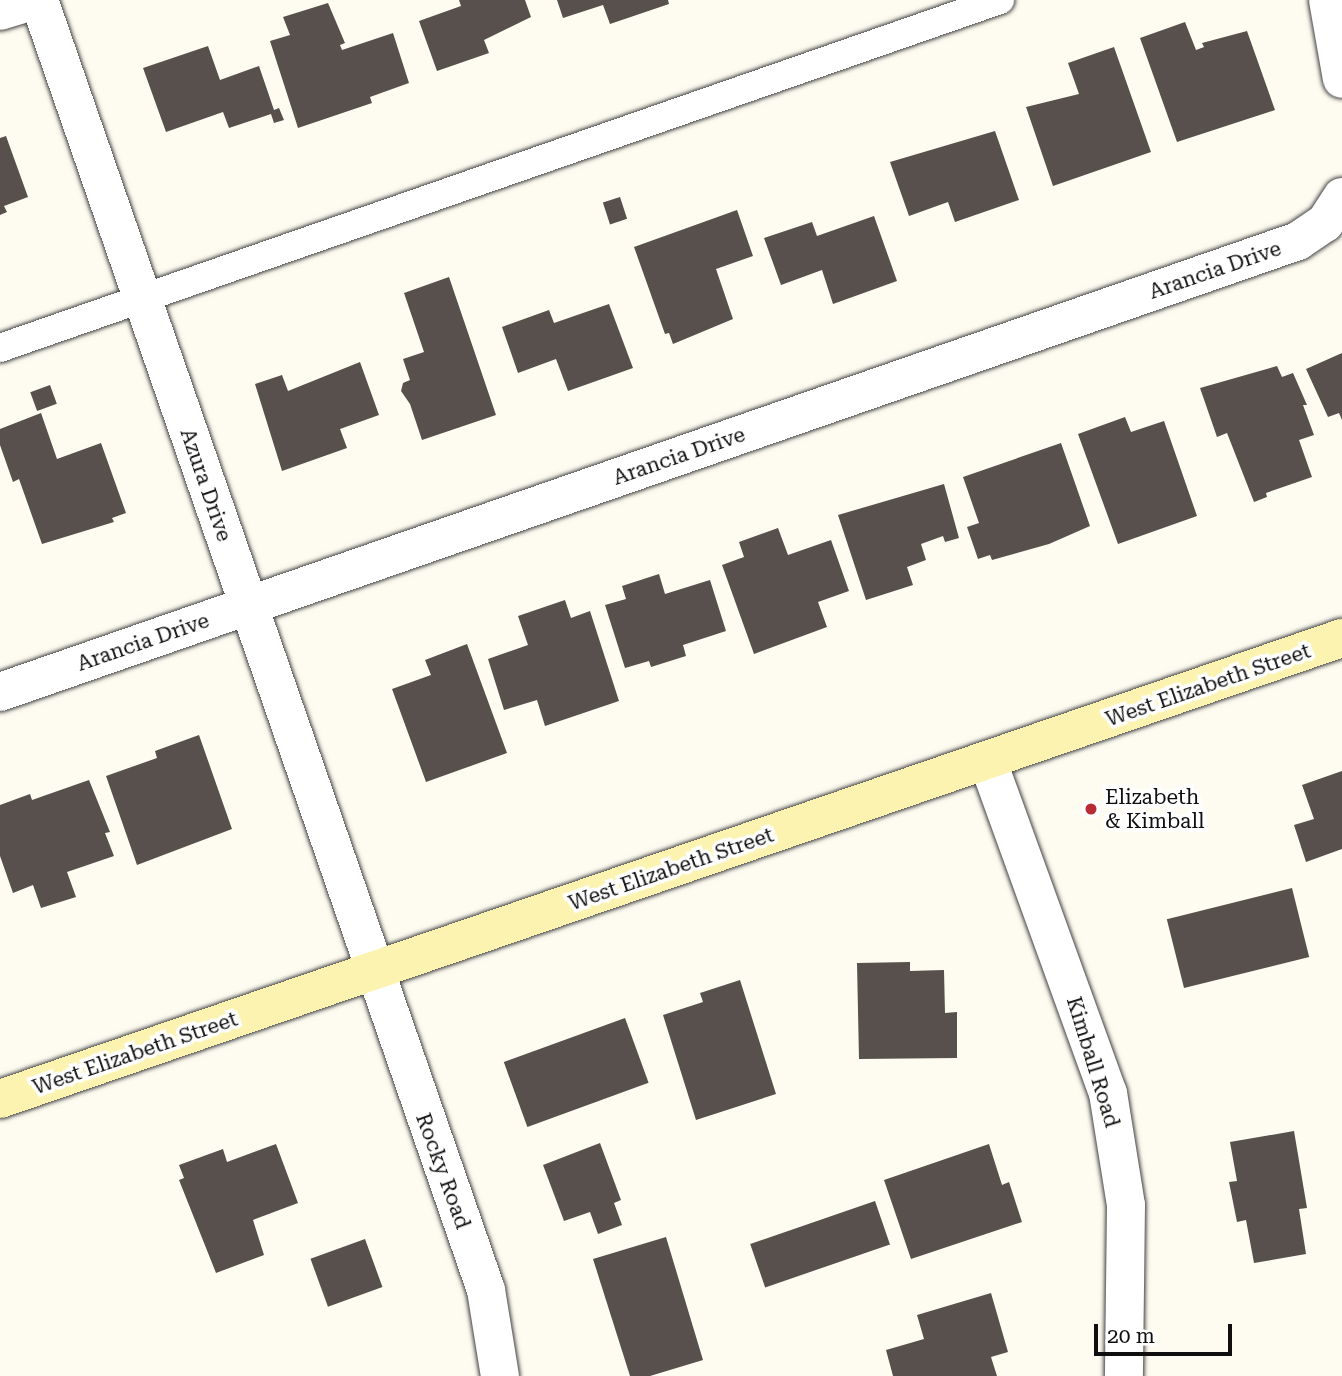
<!DOCTYPE html>
<html>
<head>
<meta charset="utf-8">
<style>
  body { margin:0 }
  #map { position:relative; width:1342px; height:1376px; overflow:hidden; background:#fefcf1; font-family:"Roboto Serif",serif }
  div>[style] { position:absolute }
  .building>* { inset:0; background:#57504c; transform-origin:0 0 }
  .roads { filter:drop-shadow(0 0 2px #424242) drop-shadow(0 0 2px #424242) }
  .service>* { height:28px; margin:-14px; padding:0 14px; transform-origin:14px; border-radius:14px; background:#fff }
  .minor>* { height:38px; margin:-19px; padding:0 19px; transform-origin:19px; border-radius:19px; background:#fff }
  .secondary>* { height:38px; margin:-19px; padding:0 19px; transform-origin:19px; border-radius:19px; background:#fbf3af }
  .dots>* { width:19px; height:19px; translate:-50% -50%; box-sizing:border-box; border:4px solid #fff; border-radius:50% }
  span { translate:-50% -50%; white-space:nowrap; text-align:center; line-height:1.15; -webkit-text-stroke:7px #fff; paint-order:stroke }
  .street-label { font-size:21px; color:#0f0f0f }
  .poi-label { font-size:21px; color:#0f0f0f }
  .left { translate:0 -50%; text-align:left }
  .scale { position:absolute; left:1094px; top:1324px; width:138px; height:32px; box-sizing:border-box; border:4px solid #0f0f0f; border-top:0; padding-left:9px; font-size:21px; line-height:24px; white-space:nowrap; color:#0f0f0f; -webkit-text-stroke:5px #fff; paint-order:stroke }
</style>
</head>
<body>
<div id="map">
  <div class="building">
    <div style="clip-path:polygon(459px 0,525px 0,531px 17px,484px 40px,489px 53px,437px 71px,419px 21px,461px 6px)"></div>
    <div style="clip-path:polygon(557px 0,668px 0,669px 4px,610px 24px,603px 5px,563px 18px)"></div>
    <div style="clip-path:polygon(328px 3px,345px 43px,340px 45px,342px 50px,393px 33px,409px 83px,370px 97px,372px 103px,298px 128px,270px 41px,290px 35px,283px 17px)"></div>
    <div style="clip-path:polygon(1185px 22px,1196px 50px,1204px 47px,1202px 43px,1247px 31px,1275px 110px,1177px 142px,1140px 38px)"></div>
    <div style="clip-path:polygon(208px 46px,220px 80px,259px 66px,274px 110px,279px 108px,284px 120px,274px 123px,271px 114px,229px 128px,223px 112px,166px 132px,143px 68px)"></div>
    <div style="clip-path:polygon(1114px 47px,1151px 152px,1053px 186px,1026px 107px,1079px 94px,1068px 63px)"></div>
    <div style="clip-path:polygon(995px 131px,1019px 200px,955px 222px,948px 202px,909px 216px,890px 162px)"></div>
    <div style="clip-path:polygon(6px 136px,28px 197px,4px 206px,7px 212px,0 215px,0 138px)"></div>
    <div style="left:620px;top:197px;width:23px;height:18px;rotate:72deg"></div>
    <div style="clip-path:polygon(737px 210px,753px 256px,716px 269px,733px 319px,673px 344px,669px 333px,665px 334px,634px 247px)"></div>
    <div style="clip-path:polygon(874px 216px,897px 281px,833px 304px,822px 270px,781px 285px,764px 238px,812px 222px,817px 236px)"></div>
    <div style="clip-path:polygon(449px 277px,496px 415px,422px 440px,410px 404px,401px 391px,403px 383px,410px 380px,403px 359px,424px 352px,404px 293px)"></div>
    <div style="clip-path:polygon(609px 304px,633px 368px,568px 391px,556px 359px,518px 373px,502px 327px,549px 310px,554px 323px)"></div>
    <div style="clip-path:polygon(1342px 353px,1342px 420px,1339px 413px,1328px 417px,1306px 369px)"></div>
    <div style="clip-path:polygon(360px 362px,379px 415px,340px 429px,347px 448px,282px 471px,255px 384px,282px 375px,288px 391px)"></div>
    <div style="clip-path:polygon(1277px 366px,1282px 377px,1293px 373px,1307px 405px,1303px 405px,1314px 435px,1299px 440px,1312px 477px,1266px 493px,1267px 497px,1254px 502px,1227px 433px,1217px 437px,1200px 388px)"></div>
    <div style="left:50px;top:385px;width:20px;height:21px;rotate:70deg"></div>
    <div style="clip-path:polygon(41px 413px,57px 459px,101px 443px,126px 513px,112px 518px,114px 522px,42px 544px,19px 479px,13px 482px,0 445px,0 429px)"></div>
    <div style="clip-path:polygon(1125px 417px,1131px 432px,1164px 421px,1197px 516px,1118px 544px,1078px 434px)"></div>
    <div style="clip-path:polygon(1061px 443px,1090px 526px,1049px 544px,992px 560px,990px 555px,978px 559px,967px 527px,979px 523px,963px 477px)"></div>
    <div style="clip-path:polygon(944px 484px,959px 538px,945px 542px,943px 536px,921px 544px,926px 560px,907px 567px,913px 585px,866px 600px,838px 515px)"></div>
    <div style="clip-path:polygon(778px 528px,788px 555px,831px 540px,849px 591px,818px 602px,827px 627px,754px 654px,722px 565px,744px 557px,739px 542px)"></div>
    <div style="clip-path:polygon(659px 574px,665px 594px,710px 580px,726px 631px,683px 645px,686px 656px,651px 667px,649px 661px,625px 668px,605px 605px,626px 599px,622px 586px)"></div>
    <div style="clip-path:polygon(565px 600px,571px 618px,590px 611px,619px 701px,545px 726px,537px 700px,504px 710px,488px 659px,528px 645px,518px 616px)"></div>
    <div style="clip-path:polygon(467px 644px,507px 753px,426px 782px,392px 689px,431px 675px,425px 660px)"></div>
    <div style="clip-path:polygon(199px 735px,232px 829px,137px 865px,106px 776px,157px 758px,155px 751px)"></div>
    <div style="clip-path:polygon(1342px 771px,1342px 849px,1306px 862px,1294px 825px,1314px 819px,1302px 785px)"></div>
    <div style="clip-path:polygon(89px 780px,110px 832px,105px 833px,114px 856px,67px 872px,76px 897px,41px 908px,33px 885px,13px 893px,0 856px,0 805px,30px 794px,32px 800px)"></div>
    <div style="left:1292px;top:888px;width:71px;height:129px;rotate:76deg"></div>
    <div style="clip-path:polygon(910px 962px,910px 971px,944px 970px,945px 1013px,957px 1012px,957px 1058px,859px 1059px,857px 963px)"></div>
    <div style="clip-path:polygon(740px 980px,776px 1094px,696px 1120px,663px 1015px,703px 1002px,700px 993px)"></div>
    <div style="left:625px;top:1018px;width:69px;height:129px;rotate:70deg"></div>
    <div style="clip-path:polygon(1294px 1131px,1307px 1208px,1299px 1209px,1306px 1254px,1254px 1263px,1246px 1220px,1237px 1222px,1229px 1182px,1237px 1181px,1230px 1142px)"></div>
    <div style="clip-path:polygon(600px 1143px,621px 1200px,614px 1203px,622px 1225px,598px 1234px,590px 1212px,564px 1221px,543px 1165px)"></div>
    <div style="clip-path:polygon(276px 1144px,298px 1203px,253px 1220px,264px 1255px,216px 1273px,179px 1180px,184px 1178px,179px 1165px,223px 1149px,227px 1162px)"></div>
    <div style="clip-path:polygon(989px 1144px,1002px 1185px,1009px 1182px,1022px 1222px,911px 1259px,884px 1180px)"></div>
    <div style="left:875px;top:1201px;width:46px;height:132px;rotate:71deg"></div>
    <div style="clip-path:polygon(666px 1237px,703px 1360px,650px 1376px,630px 1376px,593px 1259px)"></div>
    <div style="left:365px;top:1239px;width:51px;height:58px;rotate:70deg"></div>
    <div style="clip-path:polygon(991px 1293px,1008px 1352px,991px 1357px,997px 1376px,893px 1376px,886px 1350px,924px 1339px,917px 1315px)"></div>
  </div>
  <div class="roads">
    <div class="service">
      <div style="left:0;top:348px;width:1059px;rotate:-19.19deg"></div>
    </div>
    <div class="minor">
      <div style="left:39px;top:0;width:1365px;rotate:70.89deg"></div>
      <div style="left:486px;top:1290px;width:87px;rotate:80.8deg"></div>
      <div style="left:1328px;top:0;width:80px;rotate:80deg"></div>
      <div style="left:0;top:11px;width:37px;rotate:-17deg"></div>
      <div style="left:0;top:692px;width:1374px;rotate:-19.16deg"></div>
      <div style="left:1298px;top:241px;width:32px;rotate:-34deg"></div>
      <div style="left:1325px;top:223px;width:31px;rotate:-57deg"></div>
      <div style="left:988px;top:762px;width:352px;rotate:70.1deg"></div>
      <div style="left:1108px;top:1093px;width:113px;rotate:80.9deg"></div>
      <div style="left:1126px;top:1205px;width:171px;rotate:90.7deg"></div>
    </div>
    <div class="secondary">
      <div style="left:0;top:1099px;width:1419px;rotate:-18.96deg"></div>
    </div>
  </div>
  <div class="dots">
    <div style="left:1091px;top:809px;background:#b92c33"></div>
  </div>
  <div class="street-label">
    <span style="left:1215px;top:270px;rotate:-19deg">Arancia Drive</span>
    <span style="left:679px;top:456px;rotate:-19deg">Arancia Drive</span>
    <span style="left:206px;top:485px;rotate:71deg">Azura Drive</span>
    <span style="left:143px;top:642px;rotate:-19deg">Arancia Drive</span>
    <span style="left:1208px;top:685px;rotate:-19deg">West Elizabeth Street</span>
    <span style="left:671px;top:869px;rotate:-19deg">West Elizabeth Street</span>
    <span style="left:135px;top:1053px;rotate:-19deg">West Elizabeth Street</span>
    <span style="left:1093px;top:1062px;rotate:73deg">Kimball Road</span>
    <span style="left:443px;top:1171px;rotate:70deg">Rocky Road</span>
  </div>
  <div class="poi-label">
    <span class="left" style="left:1105px;top:809px">Elizabeth<br>&amp; Kimball</span>
  </div>
  <div class="scale">20 m</div>
</div>
</body>
</html>
